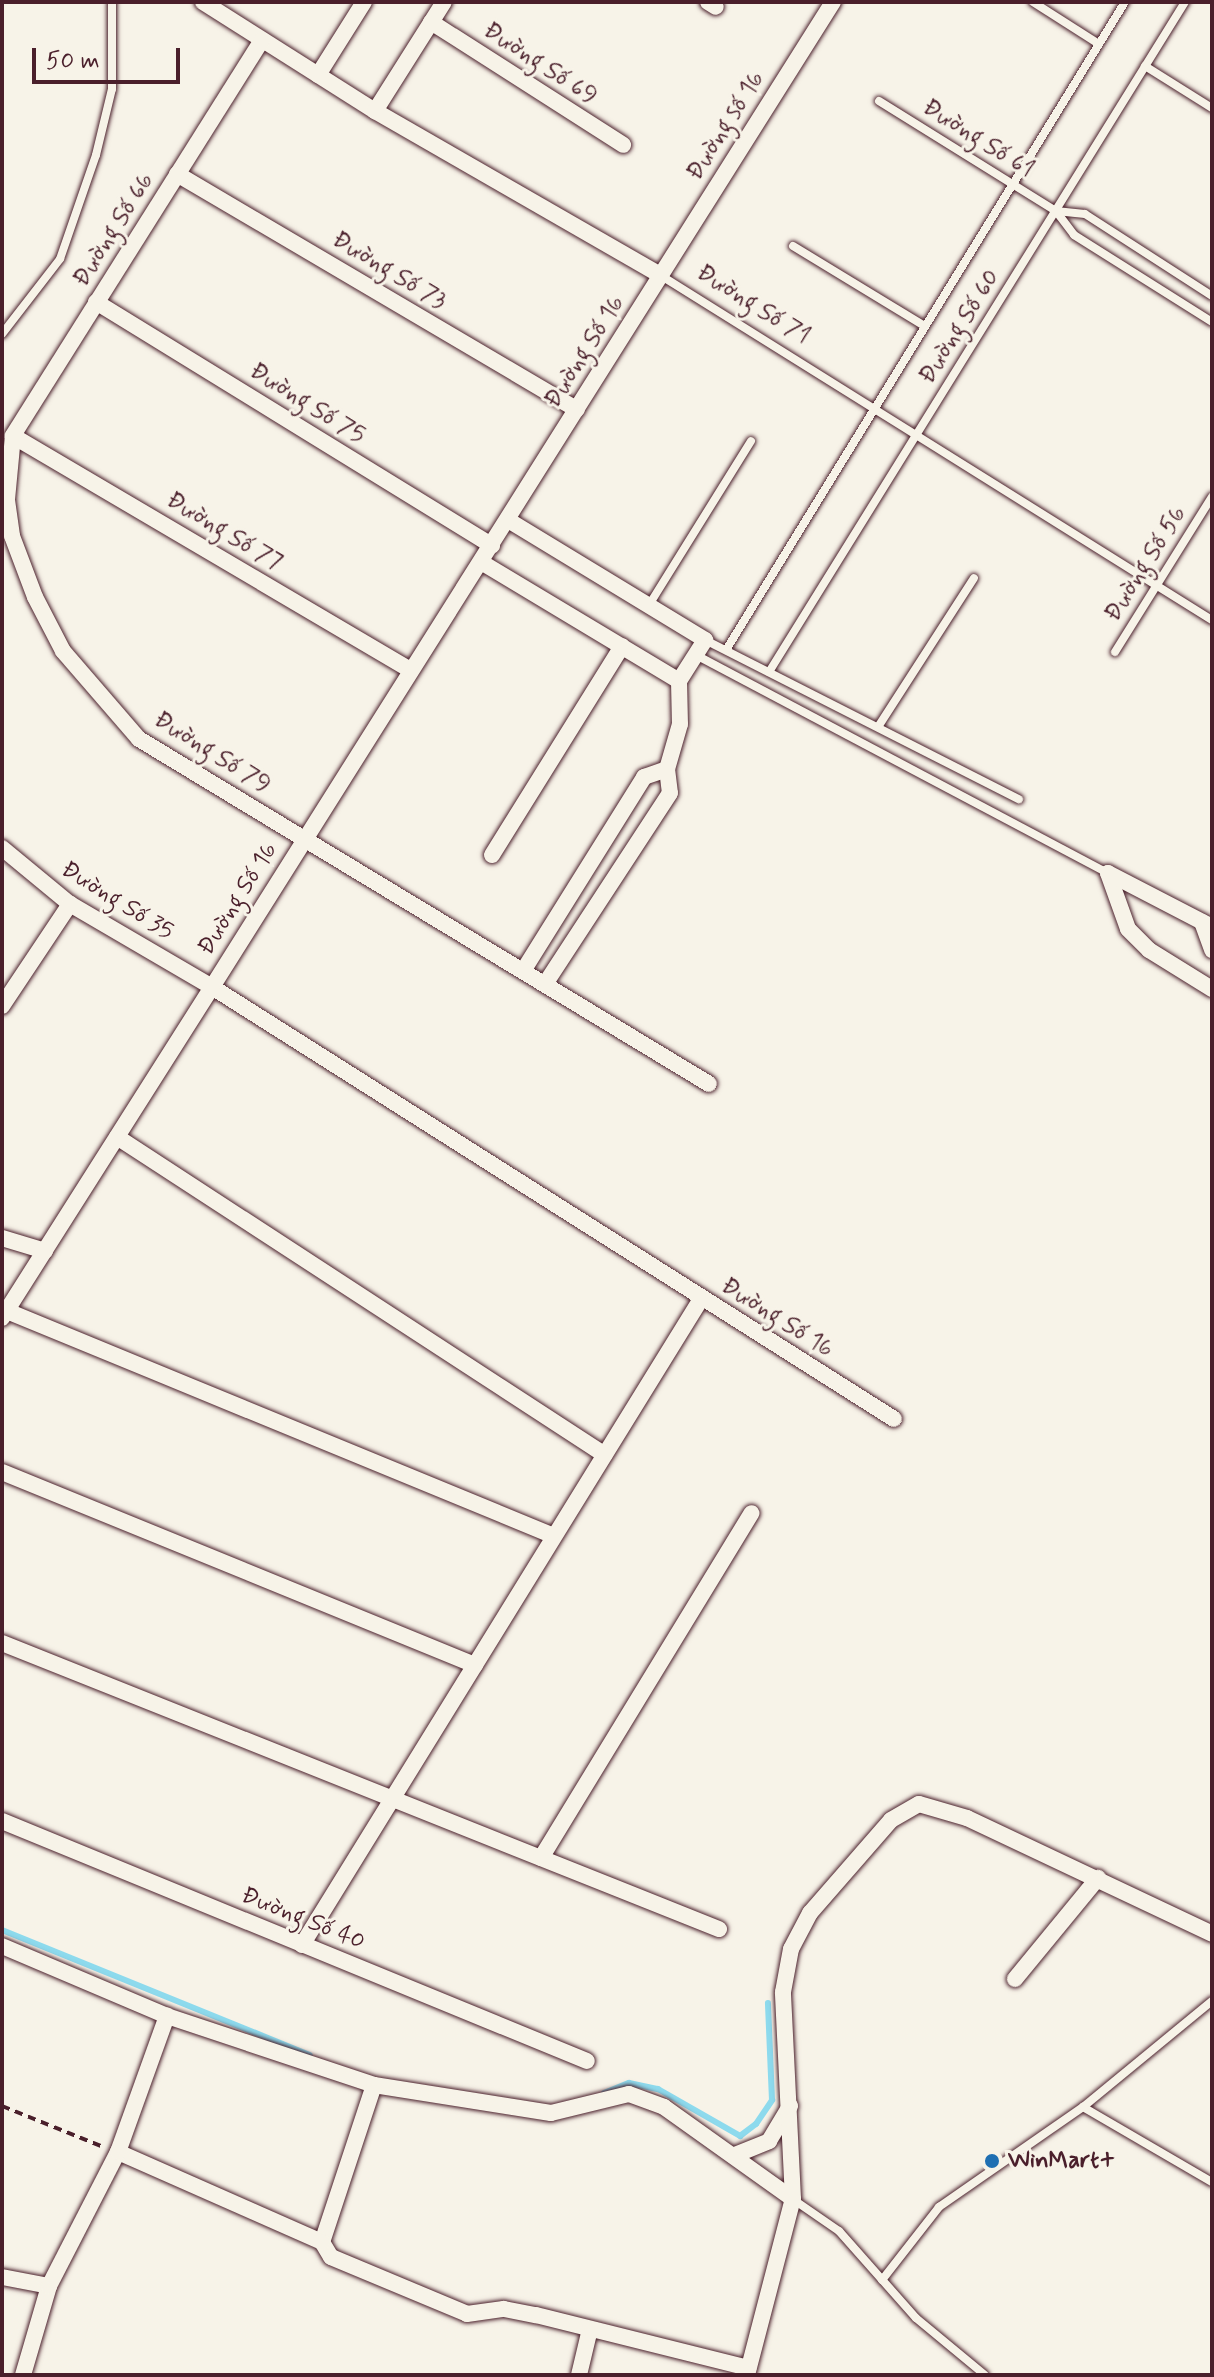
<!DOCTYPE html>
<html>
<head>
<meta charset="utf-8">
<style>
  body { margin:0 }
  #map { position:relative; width:1214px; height:2377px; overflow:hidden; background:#f7f3e8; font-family:Mynerve,sans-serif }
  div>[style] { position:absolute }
  .stream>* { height:6px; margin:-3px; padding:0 3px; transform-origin:3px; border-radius:3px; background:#8ddaed }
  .path>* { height:4px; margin-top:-2px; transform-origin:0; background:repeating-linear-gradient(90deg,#4a1f2b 0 8px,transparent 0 14px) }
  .roads { filter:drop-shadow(0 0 2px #4a1f2b) drop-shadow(0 0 2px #4a1f2b) }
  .service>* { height:8px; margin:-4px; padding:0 4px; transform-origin:4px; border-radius:4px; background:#f7f3e8 }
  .minor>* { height:16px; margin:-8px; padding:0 8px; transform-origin:8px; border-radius:8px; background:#f7f3e8 }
  .dots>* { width:22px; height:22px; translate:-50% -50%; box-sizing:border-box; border:4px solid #f7f3e8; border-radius:50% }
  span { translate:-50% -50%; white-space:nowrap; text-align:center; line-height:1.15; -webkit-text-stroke:6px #f7f3e8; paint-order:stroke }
  .street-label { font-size:24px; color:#4a1f2b }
  .poi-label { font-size:24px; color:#4a1f2b; font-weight:700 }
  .left { translate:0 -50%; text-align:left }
  .frame { position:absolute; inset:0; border:4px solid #4a1f2b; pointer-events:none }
  .scale { position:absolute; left:32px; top:48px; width:148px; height:36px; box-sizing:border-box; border:4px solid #4a1f2b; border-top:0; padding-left:10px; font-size:24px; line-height:28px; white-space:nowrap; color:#4a1f2b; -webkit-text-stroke:6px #f7f3e8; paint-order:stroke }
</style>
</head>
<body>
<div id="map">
  <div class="stream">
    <div style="left:2px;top:1930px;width:332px;rotate:22.1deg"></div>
    <div style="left:604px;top:2093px;width:27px;rotate:-22deg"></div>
    <div style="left:629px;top:2083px;width:30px;rotate:12deg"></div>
    <div style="left:658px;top:2089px;width:95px;rotate:29.8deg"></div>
    <div style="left:740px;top:2136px;width:20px;rotate:-37deg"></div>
    <div style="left:756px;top:2124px;width:29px;rotate:-56deg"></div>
    <div style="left:772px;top:2100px;width:97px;rotate:-92.4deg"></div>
  </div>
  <div class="path">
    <div style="left:2px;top:2106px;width:107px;rotate:22deg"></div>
  </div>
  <div class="roads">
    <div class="service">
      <div style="left:1033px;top:2px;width:78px;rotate:32.5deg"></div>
      <div style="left:1145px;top:66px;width:79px;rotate:32.1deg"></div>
      <div style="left:879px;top:101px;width:208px;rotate:31.9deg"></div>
      <div style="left:1056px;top:211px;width:30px;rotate:53deg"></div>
      <div style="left:1074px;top:235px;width:163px;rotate:32.2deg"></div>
      <div style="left:1056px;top:211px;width:29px;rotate:6deg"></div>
      <div style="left:1085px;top:214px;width:151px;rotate:32.8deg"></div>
      <div style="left:793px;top:246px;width:152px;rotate:31.3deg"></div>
      <div style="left:660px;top:275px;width:651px;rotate:32.01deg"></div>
      <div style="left:2px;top:334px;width:95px;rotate:-52.3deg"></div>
      <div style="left:60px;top:259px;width:110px;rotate:-70.9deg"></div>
      <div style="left:96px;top:155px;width:68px;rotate:-76.4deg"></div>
      <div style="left:112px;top:89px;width:87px;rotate:-90deg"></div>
      <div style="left:649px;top:605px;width:193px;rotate:-58.1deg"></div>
      <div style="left:705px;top:640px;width:352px;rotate:26.9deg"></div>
      <div style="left:726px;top:650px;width:761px;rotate:-58.38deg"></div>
      <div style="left:1115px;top:652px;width:183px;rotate:-58deg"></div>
      <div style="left:696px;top:655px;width:466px;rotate:27.9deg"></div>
      <div style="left:769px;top:672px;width:789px;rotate:-58.16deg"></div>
      <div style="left:878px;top:727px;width:177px;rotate:-57.2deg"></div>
      <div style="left:1083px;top:2107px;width:149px;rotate:30.2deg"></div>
      <div style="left:794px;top:2200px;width:55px;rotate:34.6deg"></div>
      <div style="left:839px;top:2231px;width:116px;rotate:48.5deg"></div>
      <div style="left:916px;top:2318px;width:89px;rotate:39.6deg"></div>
      <div style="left:882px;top:2280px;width:93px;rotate:-52deg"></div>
      <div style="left:939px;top:2207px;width:175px;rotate:-34.8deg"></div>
      <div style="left:1083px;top:2107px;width:167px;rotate:-39.4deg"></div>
    </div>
    <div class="minor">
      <div style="left:203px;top:2px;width:204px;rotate:32.4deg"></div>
      <div style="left:375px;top:111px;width:329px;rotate:29.9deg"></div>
      <div style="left:708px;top:2px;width:9px;rotate:32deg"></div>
      <div style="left:833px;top:2px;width:1164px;rotate:122.23deg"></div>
      <div style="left:212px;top:987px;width:807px;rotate:32.35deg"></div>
      <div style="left:431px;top:22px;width:228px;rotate:32.6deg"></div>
      <div style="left:262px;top:40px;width:468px;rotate:122.2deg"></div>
      <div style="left:13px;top:436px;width:64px;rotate:95.4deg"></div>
      <div style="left:7px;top:500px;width:36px;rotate:82deg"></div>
      <div style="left:12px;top:536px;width:65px;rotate:69.3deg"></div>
      <div style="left:35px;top:597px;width:61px;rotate:62.6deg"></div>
      <div style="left:63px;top:651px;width:116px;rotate:49.2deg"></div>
      <div style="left:139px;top:739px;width:666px;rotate:31.18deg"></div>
      <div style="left:318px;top:75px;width:86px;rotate:-57.8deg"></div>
      <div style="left:375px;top:111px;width:129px;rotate:-57.7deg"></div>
      <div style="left:177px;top:174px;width:464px;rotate:30.5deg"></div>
      <div style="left:96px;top:302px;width:465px;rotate:31.6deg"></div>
      <div style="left:13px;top:436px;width:461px;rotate:30.5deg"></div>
      <div style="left:508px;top:520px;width:231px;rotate:31.3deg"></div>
      <div style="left:705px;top:640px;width:49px;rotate:122.4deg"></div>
      <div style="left:679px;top:681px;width:43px;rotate:88.7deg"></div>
      <div style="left:680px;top:724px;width:47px;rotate:106.1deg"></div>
      <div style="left:481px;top:562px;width:231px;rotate:31deg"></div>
      <div style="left:2px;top:848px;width:88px;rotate:39.5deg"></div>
      <div style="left:70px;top:904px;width:164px;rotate:30.3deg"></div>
      <div style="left:212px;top:987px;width:392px;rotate:122.4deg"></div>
      <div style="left:492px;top:855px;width:246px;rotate:-58.1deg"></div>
      <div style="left:1108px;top:873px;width:59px;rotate:70.3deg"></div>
      <div style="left:1128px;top:929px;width:30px;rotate:45deg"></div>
      <div style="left:1149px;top:950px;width:74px;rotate:31.8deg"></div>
      <div style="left:1108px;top:873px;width:117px;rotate:27.4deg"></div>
      <div style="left:1202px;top:922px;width:30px;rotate:70deg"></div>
      <div style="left:523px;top:971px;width:229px;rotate:-58deg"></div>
      <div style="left:644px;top:777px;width:24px;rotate:-19deg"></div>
      <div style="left:667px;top:769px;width:24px;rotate:83deg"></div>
      <div style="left:670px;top:793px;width:228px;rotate:123.2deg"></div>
      <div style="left:2px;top:1006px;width:123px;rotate:-56.3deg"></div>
      <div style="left:117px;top:1137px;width:582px;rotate:33.09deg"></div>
      <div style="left:2px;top:1238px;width:45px;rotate:16.8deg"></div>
      <div style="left:7px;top:1311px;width:591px;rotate:22.36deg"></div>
      <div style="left:2px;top:1472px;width:511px;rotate:22.2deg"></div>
      <div style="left:2px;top:1643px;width:772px;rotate:21.75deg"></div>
      <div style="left:2px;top:1821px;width:632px;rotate:22.31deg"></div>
      <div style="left:541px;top:1858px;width:404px;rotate:-58.6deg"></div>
      <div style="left:302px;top:1945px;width:759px;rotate:-58.3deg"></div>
      <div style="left:2px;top:1946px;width:179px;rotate:23deg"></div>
      <div style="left:167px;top:2016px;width:218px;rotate:18.4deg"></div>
      <div style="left:374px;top:2085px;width:179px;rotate:9deg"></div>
      <div style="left:551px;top:2113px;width:80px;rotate:-13.7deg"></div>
      <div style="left:629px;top:2094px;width:37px;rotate:20deg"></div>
      <div style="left:664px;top:2107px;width:158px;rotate:35.5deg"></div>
      <div style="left:1015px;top:1979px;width:131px;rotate:-50.6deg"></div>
      <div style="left:374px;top:2085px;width:165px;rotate:108.3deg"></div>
      <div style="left:322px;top:2242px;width:17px;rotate:59deg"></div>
      <div style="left:331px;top:2257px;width:147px;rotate:22.7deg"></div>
      <div style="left:467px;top:2314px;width:37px;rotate:-8deg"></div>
      <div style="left:504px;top:2309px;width:33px;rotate:11deg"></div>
      <div style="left:536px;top:2315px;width:219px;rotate:14deg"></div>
      <div style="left:118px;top:2152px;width:223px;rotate:23.8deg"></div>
      <div style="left:735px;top:2155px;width:37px;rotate:-22deg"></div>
      <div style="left:769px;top:2141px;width:41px;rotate:-59deg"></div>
      <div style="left:2px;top:2277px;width:48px;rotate:10.8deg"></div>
      <div style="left:23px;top:2375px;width:93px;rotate:-73.7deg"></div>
      <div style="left:49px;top:2286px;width:151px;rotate:-62.8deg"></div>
      <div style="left:118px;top:2152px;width:145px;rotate:-70.2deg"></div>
      <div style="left:579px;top:2375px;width:47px;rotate:-76.6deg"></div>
      <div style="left:747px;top:2375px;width:182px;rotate:-75.4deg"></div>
      <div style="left:793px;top:2199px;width:207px;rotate:-92.8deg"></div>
      <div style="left:783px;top:1992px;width:44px;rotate:-79.5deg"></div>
      <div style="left:791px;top:1949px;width:41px;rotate:-62.2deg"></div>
      <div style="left:810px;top:1913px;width:123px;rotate:-48.9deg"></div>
      <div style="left:891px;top:1820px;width:32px;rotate:-30deg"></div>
      <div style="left:919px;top:1804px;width:50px;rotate:16.3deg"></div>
      <div style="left:967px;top:1818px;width:271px;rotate:25.3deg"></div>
    </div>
  </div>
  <div class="dots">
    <div style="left:992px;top:2161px;background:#1f6fb2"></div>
  </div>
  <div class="street-label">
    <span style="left:540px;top:64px;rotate:33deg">Đường Số 69</span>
    <span style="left:726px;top:126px;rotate:-58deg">Đường số 16</span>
    <span style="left:978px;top:139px;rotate:32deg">Đường Số 61</span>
    <span style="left:114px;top:230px;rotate:-58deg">Đường Số 66</span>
    <span style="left:389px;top:271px;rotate:31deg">Đường Số 73</span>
    <span style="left:753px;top:305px;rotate:32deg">Đường Số 71</span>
    <span style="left:960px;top:327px;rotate:-58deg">Đường Số 60</span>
    <span style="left:585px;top:352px;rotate:-58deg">Đường Số 16</span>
    <span style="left:307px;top:404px;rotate:32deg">Đường Số 75</span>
    <span style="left:224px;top:532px;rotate:31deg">Đường Số 77</span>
    <span style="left:1146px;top:564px;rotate:-58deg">Đường Số 56</span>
    <span style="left:212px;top:753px;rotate:32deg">Đường Số 79</span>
    <span style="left:238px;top:899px;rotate:-58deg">Đường Số 16</span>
    <span style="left:117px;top:901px;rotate:32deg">Đường Số 35</span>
    <span style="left:777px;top:1318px;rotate:32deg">Đường Số 16</span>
    <span style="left:303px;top:1919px;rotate:22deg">Đường Số 40</span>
  </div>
  <div class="poi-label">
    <span class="left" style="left:1008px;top:2161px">WinMart+</span>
  </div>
  <div class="frame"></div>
  <div class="scale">50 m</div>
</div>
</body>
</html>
